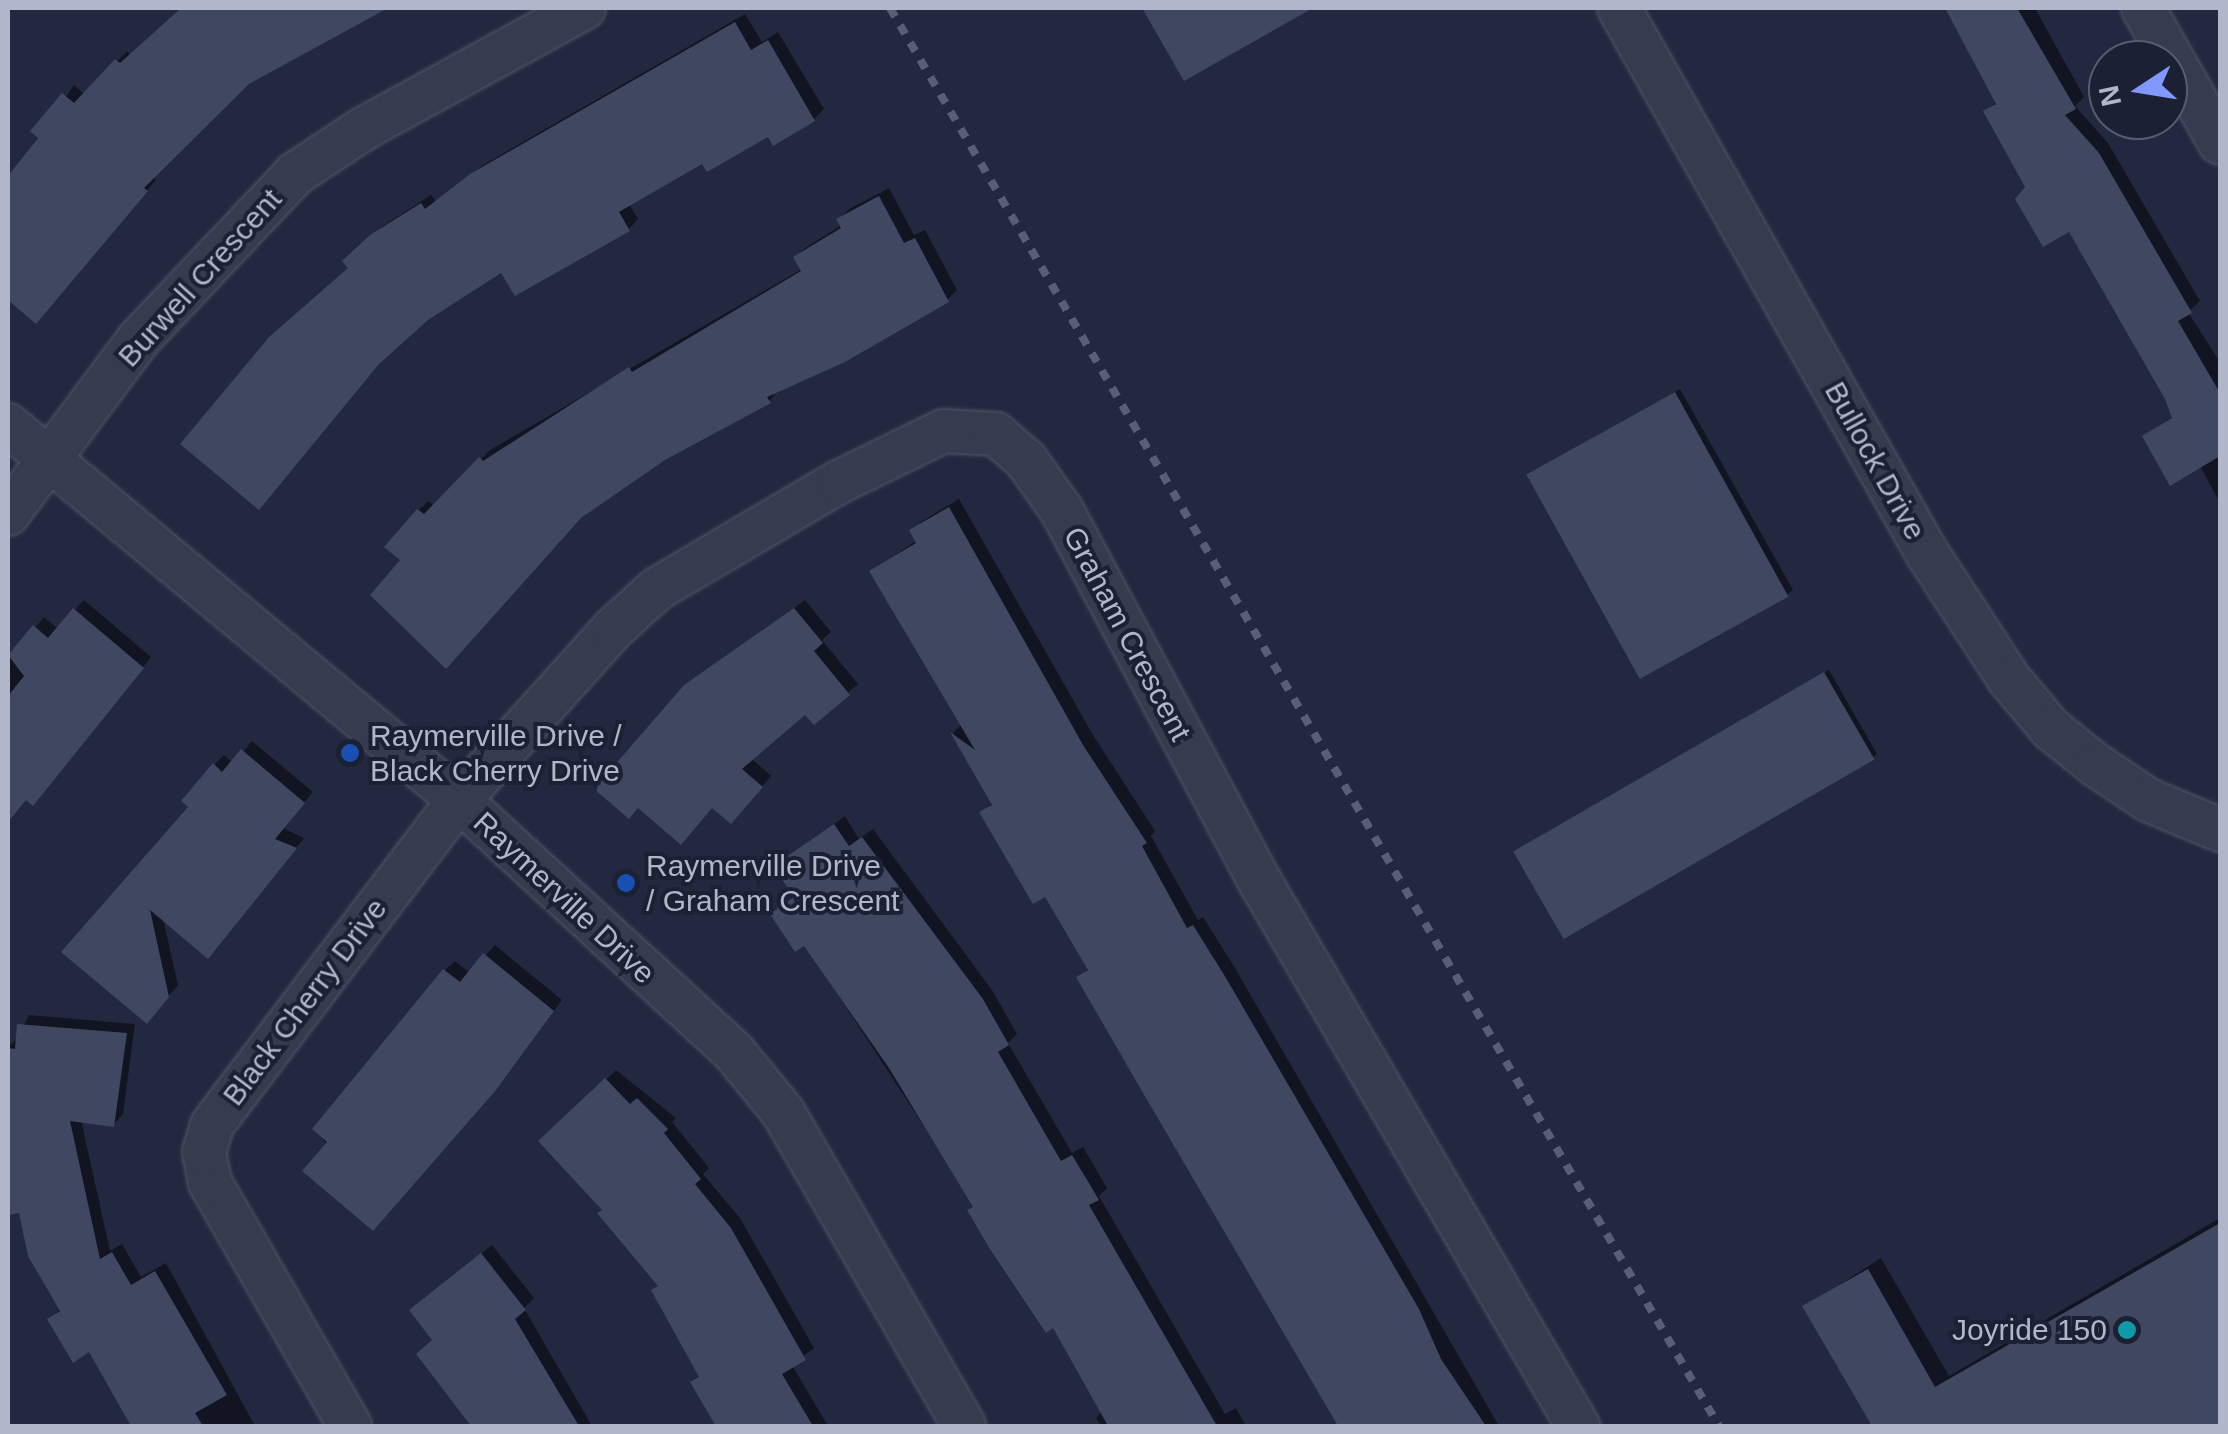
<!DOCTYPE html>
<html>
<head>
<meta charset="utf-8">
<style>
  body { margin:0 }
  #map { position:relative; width:2228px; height:1434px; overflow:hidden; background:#22283f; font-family:Arial,sans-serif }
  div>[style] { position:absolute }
  .shadow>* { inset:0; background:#0007 }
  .building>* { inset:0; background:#404761; transform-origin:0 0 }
  .roads { filter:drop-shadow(0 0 2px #515669) drop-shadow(0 0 2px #515669) }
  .minor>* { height:42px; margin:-21px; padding:0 21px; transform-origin:21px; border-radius:21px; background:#363b4e }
  .rail>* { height:8px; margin-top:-4px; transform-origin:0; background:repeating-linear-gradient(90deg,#575e76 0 10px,transparent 0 20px) }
  .dots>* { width:28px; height:28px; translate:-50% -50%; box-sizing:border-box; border:5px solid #1b2033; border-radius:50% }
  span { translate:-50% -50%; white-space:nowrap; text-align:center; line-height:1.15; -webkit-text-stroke:8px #1b2033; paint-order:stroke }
  .street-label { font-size:30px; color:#b1b6ca }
  .poi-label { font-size:30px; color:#b1b6ca }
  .left { translate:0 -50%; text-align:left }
  .right { translate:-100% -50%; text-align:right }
  .frame { position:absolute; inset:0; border:10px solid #b1b6ca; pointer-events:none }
  .north { position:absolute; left:2088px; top:40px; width:100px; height:100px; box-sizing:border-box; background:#1b2033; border:2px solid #575c6f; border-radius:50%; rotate:258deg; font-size:28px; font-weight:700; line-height:40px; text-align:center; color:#b1b6ca }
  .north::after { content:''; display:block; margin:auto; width:35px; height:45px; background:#8198ff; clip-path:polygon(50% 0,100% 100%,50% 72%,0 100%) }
</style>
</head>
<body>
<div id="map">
  <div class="shadow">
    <div style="clip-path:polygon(184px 8px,372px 8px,248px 82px,152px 177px,156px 180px,36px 321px,8px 296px,8px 180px,74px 85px,85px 95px,127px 51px,131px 55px)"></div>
    <div style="clip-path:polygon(1145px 8px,1308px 8px,1185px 78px)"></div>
    <div style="clip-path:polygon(1947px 8px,2035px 8px,2084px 97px,2075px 106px,2108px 143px,2200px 301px,2188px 312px,2220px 362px,2220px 503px,2200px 466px,2145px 437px,2174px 416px,2167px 397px,2070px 228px,2028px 188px,1986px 112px,1997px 101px)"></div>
    <div style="clip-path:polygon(745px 14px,762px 42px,778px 32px,824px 109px,814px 119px,703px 161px,629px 204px,638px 219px,629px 229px,502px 270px,351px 268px,355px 251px,383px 226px,431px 195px,436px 202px,483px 165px)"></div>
    <div style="clip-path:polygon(889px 188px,914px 235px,925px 230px,957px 290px,947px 300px,778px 389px,770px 401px,404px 560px,419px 510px,428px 501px,435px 506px,490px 450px,802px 269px,796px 257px,805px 248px,842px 225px,839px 219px,849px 209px)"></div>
    <div style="clip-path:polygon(1680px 389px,1793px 590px,1788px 594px,1534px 471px)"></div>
    <div style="clip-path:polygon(959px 499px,1093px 735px,1155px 831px,1151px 836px,1198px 920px,1203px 917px,1235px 968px,1499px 1426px,1341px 1426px,1080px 977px,1089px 967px,1045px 893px,983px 812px,993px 802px,953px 733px,962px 724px,872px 571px,917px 540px,912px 531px,922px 521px)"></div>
    <div style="clip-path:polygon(84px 600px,151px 657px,43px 793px,27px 797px,8px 821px,8px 661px,44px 617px,58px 629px)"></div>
    <div style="clip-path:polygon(805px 600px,831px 632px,822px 640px,858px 684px,814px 722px,806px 712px,751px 758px,771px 776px,741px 811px,686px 687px)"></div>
    <div style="clip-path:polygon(1829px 670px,1877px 754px,1873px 758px,1564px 935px,1521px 849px)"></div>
    <div style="clip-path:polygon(252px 741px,313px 792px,283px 828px,304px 838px,218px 946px,163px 918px,178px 985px,156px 1011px,64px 951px,192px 807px,214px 765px,224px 755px,233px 763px)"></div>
    <div style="clip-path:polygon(845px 816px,859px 839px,873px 829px,992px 990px,1017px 1034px,1008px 1043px,1072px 1153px,1083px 1147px,1107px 1188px,1099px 1196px,1225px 1414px,1236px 1408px,1246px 1426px,1101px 1426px,1096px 1418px,1102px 1411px,1054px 1325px,804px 943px,773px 915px,796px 895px,776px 866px)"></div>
    <div style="clip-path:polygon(495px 945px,562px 1000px,506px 1077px,383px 1218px,315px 1129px,445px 970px,455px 961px,470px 973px)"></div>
    <div style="clip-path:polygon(29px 1015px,135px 1024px,123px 1114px,114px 1124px,81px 1120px,110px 1251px,122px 1244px,141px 1277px,166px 1263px,255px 1426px,134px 1426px,90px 1349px,50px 1319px,61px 1308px,21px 1210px,8px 1213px,8px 1172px,13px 1171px,8px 1046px,18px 1039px)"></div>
    <div style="clip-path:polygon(616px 1070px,676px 1118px,672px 1122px,709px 1168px,703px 1174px,740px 1218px,814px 1348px,792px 1365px,828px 1426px,719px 1426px,693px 1382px,701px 1375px,654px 1290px,660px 1284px,605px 1209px,541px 1142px)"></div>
    <div style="clip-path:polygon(2220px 1218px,2220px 1426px,1874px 1426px,1805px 1307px,1881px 1258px,1949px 1376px)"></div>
    <div style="clip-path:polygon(492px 1245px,534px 1298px,524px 1308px,592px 1426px,474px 1426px,419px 1354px,435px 1339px,422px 1301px)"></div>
  </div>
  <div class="building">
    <div style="clip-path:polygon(181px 8px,388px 8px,249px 84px,144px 188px,148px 191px,36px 324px,8px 300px,8px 176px,38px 138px,30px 131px,62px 93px,74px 103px,115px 59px,120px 63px)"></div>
    <div style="clip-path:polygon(1142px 8px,1313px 8px,1184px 81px)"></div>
    <div style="clip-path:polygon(1945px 8px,2017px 8px,2076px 109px,2065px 115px,2099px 153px,2192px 313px,2178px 321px,2220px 393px,2220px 456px,2170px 486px,2142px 436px,2172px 418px,2165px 399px,2069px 232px,2043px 247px,2015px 199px,2025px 187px,1983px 111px,1996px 104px)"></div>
    <div style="clip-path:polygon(735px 22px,751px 50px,768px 40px,815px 121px,773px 146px,768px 137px,707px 172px,702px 164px,619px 212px,630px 231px,515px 296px,501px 273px,428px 320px,379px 364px,259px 510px,180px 444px,269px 337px,348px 268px,342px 261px,370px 235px,421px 203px,425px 209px,470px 174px)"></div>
    <div style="clip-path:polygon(879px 196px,904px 243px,915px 238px,949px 302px,845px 362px,767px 397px,771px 403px,665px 460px,581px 518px,446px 669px,370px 595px,400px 560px,384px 547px,417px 509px,424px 514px,479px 457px,483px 461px,629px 367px,632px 372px,801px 271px,793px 257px,841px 228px,836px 219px)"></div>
    <div style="left:1675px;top:392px;width:234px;height:170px;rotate:61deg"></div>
    <div style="clip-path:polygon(949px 507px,1083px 745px,1147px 843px,1142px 846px,1187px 928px,1193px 925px,1226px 978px,1419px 1309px,1441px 1359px,1486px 1426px,1338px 1426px,1139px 1086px,1076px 977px,1088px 970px,1045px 897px,1033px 904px,979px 812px,992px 805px,950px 732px,975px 750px,869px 571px,916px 543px,909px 530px)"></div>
    <div style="clip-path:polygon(73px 608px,144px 668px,33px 806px,26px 800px,8px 822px,8px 696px,24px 676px,8px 655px,33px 625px,48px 638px)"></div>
    <div style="clip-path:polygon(794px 608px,823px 643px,814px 651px,850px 695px,814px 725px,805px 715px,742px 769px,763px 787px,731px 824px,712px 808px,681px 845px,638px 808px,629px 819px,594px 789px,684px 685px)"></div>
    <div style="left:1824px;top:672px;width:101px;height:359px;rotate:60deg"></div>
    <div style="clip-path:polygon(241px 749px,305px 803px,275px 839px,297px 848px,208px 959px,150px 910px,169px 997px,147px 1024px,61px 952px,188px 807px,181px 801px,213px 763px,222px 772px)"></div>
    <div style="clip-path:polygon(834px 824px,849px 846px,862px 837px,983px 999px,1009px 1045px,998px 1052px,1061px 1161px,1072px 1155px,1099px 1200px,1089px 1205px,1217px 1426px,1108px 1426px,1053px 1328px,1046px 1333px,990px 1249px,967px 1210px,973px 1207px,889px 1068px,804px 946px,795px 952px,770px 914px,794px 897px,773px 866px)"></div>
    <div style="clip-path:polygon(483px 953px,554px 1011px,496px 1090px,373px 1231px,302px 1171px,327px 1142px,312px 1129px,443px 969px,460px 982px)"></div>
    <div style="clip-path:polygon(17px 1024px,127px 1033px,114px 1127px,70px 1121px,100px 1259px,112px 1252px,131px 1285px,155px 1271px,227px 1395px,195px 1413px,203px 1426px,131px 1426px,89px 1352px,73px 1363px,47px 1319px,60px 1311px,28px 1256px,19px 1213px,8px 1215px,8px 1048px,15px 1049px)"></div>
    <div style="clip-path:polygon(605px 1078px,630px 1104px,637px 1098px,668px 1129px,664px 1133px,701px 1179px,695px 1184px,731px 1228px,806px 1360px,782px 1374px,813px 1426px,716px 1426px,690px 1382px,699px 1377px,651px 1290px,658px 1286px,597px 1213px,602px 1210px,538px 1141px)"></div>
    <div style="clip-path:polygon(2220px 1223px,2220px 1426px,1872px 1426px,1802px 1306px,1868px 1269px,1935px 1387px)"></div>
    <div style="clip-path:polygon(481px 1253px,526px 1310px,515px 1319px,579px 1426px,471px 1426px,416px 1354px,432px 1340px,409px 1310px)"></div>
  </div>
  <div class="roads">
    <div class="minor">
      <div style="left:1619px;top:8px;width:626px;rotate:60.53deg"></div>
      <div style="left:1927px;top:553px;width:150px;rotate:56.9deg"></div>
      <div style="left:2009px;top:679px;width:65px;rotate:50deg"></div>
      <div style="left:2051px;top:729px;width:58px;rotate:38.7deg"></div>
      <div style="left:2096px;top:765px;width:63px;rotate:33.9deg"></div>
      <div style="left:2148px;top:800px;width:78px;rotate:22.6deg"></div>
      <div style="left:2143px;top:8px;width:155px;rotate:60.3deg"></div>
      <div style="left:8px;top:425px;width:587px;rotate:39.74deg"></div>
      <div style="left:459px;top:800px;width:372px;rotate:42.5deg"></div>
      <div style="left:733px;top:1051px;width:79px;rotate:50.7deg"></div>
      <div style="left:783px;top:1112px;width:362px;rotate:60deg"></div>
      <div style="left:8px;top:514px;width:219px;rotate:-53.2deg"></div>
      <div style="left:139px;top:339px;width:227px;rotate:-46.6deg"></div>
      <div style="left:295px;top:174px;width:82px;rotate:-33.5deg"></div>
      <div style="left:363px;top:129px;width:252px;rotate:-28.7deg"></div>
      <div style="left:350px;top:1426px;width:280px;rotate:-119.9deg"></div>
      <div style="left:210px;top:1183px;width:32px;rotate:-101deg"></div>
      <div style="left:204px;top:1152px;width:28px;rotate:-73deg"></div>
      <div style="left:212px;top:1125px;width:408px;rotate:-52.8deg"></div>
      <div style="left:459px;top:800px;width:230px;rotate:-48deg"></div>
      <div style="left:613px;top:629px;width:59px;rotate:-42.3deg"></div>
      <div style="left:657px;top:589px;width:209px;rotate:-30.5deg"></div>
      <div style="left:837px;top:483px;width:118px;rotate:-26.1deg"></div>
      <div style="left:943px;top:431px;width:53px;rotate:3.2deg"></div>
      <div style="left:996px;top:434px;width:40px;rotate:41deg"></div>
      <div style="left:1026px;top:460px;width:62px;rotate:54.8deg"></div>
      <div style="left:1062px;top:511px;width:424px;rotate:61.9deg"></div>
      <div style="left:1262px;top:885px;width:627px;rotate:59.71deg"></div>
    </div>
  </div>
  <div class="rail">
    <div style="left:890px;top:8px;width:1643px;rotate:59.69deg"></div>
  </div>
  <div class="dots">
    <div style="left:350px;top:753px;background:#1a4fb4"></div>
    <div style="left:626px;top:883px;background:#1a4fb4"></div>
    <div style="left:2127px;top:1330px;background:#0f9aa8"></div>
  </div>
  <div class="street-label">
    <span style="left:200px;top:278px;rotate:-48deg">Burwell Crescent</span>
    <span style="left:1875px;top:461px;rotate:61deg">Bullock Drive</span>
    <span style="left:1127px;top:634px;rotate:62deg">Graham Crescent</span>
    <span style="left:564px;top:898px;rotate:43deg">Raymerville Drive</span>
    <span style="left:305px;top:1002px;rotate:-53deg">Black Cherry Drive</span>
  </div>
  <div class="poi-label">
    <span class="left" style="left:370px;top:753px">Raymerville Drive /<br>Black Cherry Drive</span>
    <span class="left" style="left:646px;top:883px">Raymerville Drive<br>/ Graham Crescent</span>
    <span class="right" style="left:2107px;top:1330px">Joyride 150</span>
  </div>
  <div class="frame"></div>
  <div class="north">N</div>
</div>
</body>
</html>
